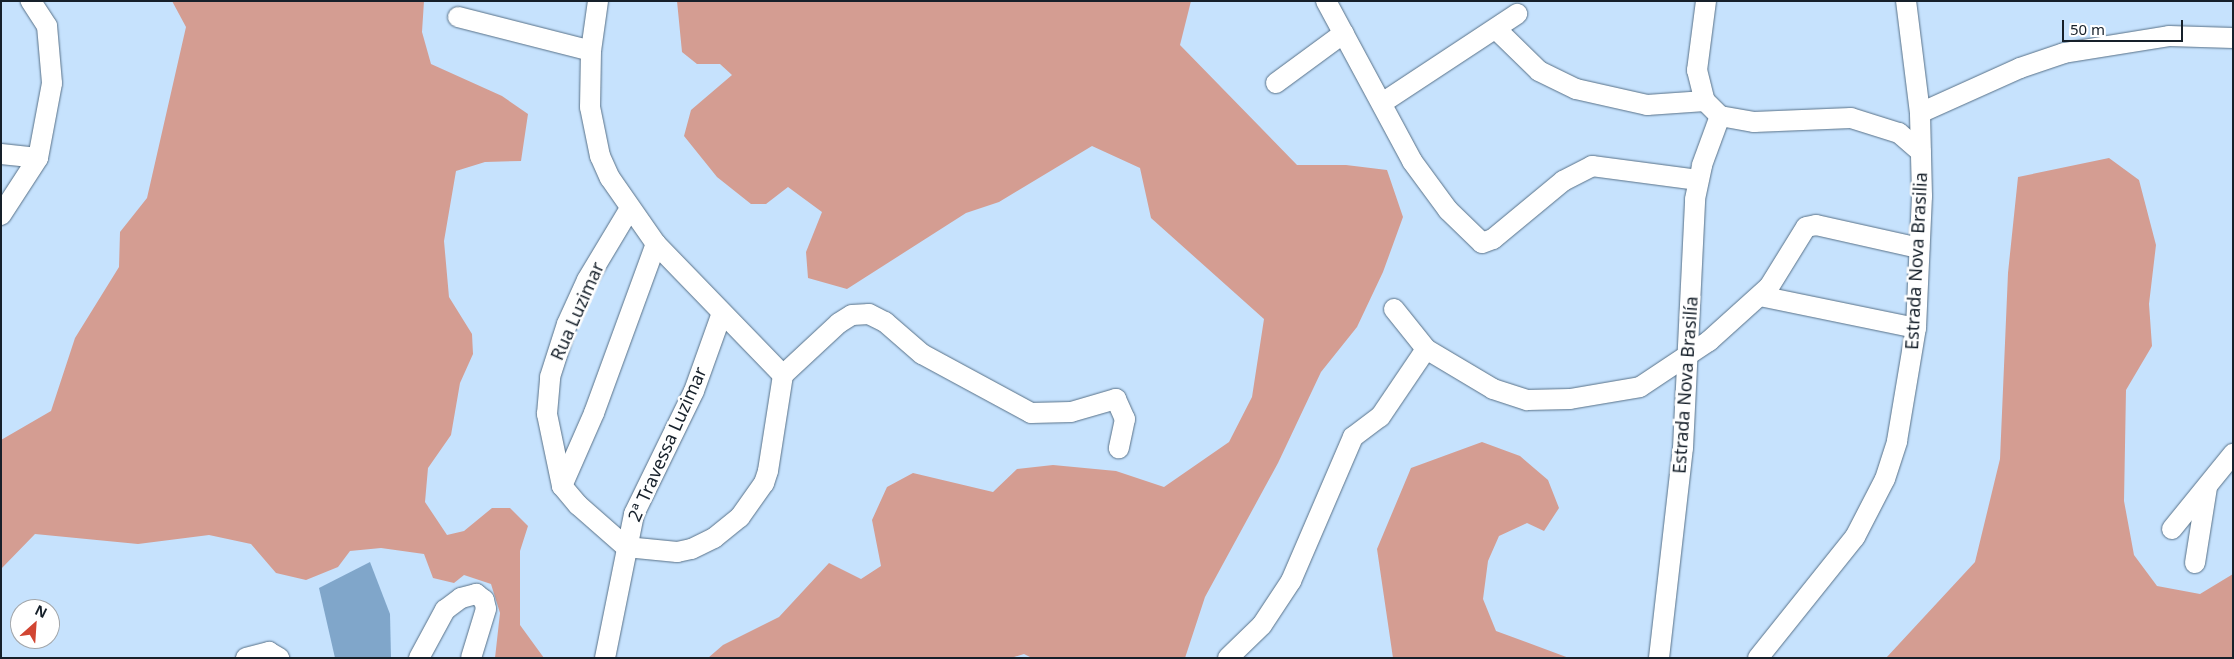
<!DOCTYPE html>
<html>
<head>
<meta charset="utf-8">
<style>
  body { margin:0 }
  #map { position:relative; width:2234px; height:659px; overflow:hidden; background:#c6e2fd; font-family:"Noto Sans",sans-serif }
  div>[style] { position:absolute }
  .forest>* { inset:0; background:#d49d92 }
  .water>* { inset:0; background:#80a6ca }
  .roads { filter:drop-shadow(0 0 1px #587188) drop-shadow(0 0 1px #587188) }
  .minor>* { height:20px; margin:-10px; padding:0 10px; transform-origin:10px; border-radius:10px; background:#fff }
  span { translate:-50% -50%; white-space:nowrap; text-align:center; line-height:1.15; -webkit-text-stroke:5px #fff; paint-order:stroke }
  .street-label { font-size:18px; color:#16202a }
  .frame { position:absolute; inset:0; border:2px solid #16202a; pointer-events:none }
  .north { position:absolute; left:10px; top:599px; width:50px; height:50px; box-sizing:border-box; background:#fff; border:1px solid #a2a6aa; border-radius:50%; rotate:26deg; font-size:14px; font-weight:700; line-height:20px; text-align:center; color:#16202a }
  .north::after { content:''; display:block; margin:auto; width:18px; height:22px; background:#d14532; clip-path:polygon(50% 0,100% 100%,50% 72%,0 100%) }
  .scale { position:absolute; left:2062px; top:20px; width:121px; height:22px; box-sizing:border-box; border:2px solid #16202a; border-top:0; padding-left:6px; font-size:15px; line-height:18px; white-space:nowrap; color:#16202a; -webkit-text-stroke:4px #fff; paint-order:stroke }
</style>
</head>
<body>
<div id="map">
  <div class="forest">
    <div style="clip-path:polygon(172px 1px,424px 1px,422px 32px,431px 64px,502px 96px,528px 114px,521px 161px,485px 162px,456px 171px,444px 241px,449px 297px,472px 334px,473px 354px,460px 383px,451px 435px,428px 468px,425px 502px,447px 535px,464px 531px,492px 508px,510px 508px,528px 526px,520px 551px,520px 625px,544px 658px,495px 658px,500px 613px,491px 584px,464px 575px,454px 583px,433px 578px,424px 554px,381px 548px,350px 551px,338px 567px,306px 580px,276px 573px,251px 544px,209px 535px,138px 544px,35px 534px,1px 569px,1px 440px,51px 411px,75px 338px,119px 267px,120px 232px,147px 198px,186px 27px)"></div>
    <div style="clip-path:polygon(677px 1px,1191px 1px,1180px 45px,1297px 165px,1346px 165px,1387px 170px,1403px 217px,1383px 272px,1357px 327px,1321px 372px,1278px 463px,1205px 597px,1185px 658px,1032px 658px,1024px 654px,1011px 658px,708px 658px,723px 645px,779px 617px,829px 563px,861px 579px,881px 566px,872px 520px,887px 487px,913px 473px,993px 492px,1017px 469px,1053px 465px,1116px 471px,1164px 487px,1229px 442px,1252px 397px,1264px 319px,1151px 218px,1140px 168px,1092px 146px,999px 202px,966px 213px,847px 289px,808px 278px,806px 252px,822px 212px,788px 187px,766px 204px,751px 204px,717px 177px,684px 136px,691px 110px,732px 75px,720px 64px,697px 64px,682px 52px)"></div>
    <div style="clip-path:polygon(2109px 158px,2139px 180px,2156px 245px,2149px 304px,2152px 346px,2126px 390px,2124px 501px,2134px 555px,2157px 586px,2200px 594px,2233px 574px,2233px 658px,1886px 658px,1975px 562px,2000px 459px,2008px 273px,2018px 177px)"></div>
    <div style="clip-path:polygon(1482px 442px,1520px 456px,1548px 480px,1559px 508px,1544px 531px,1527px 523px,1499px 536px,1488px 561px,1483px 599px,1496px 631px,1569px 658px,1393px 658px,1377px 549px,1411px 468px)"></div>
  </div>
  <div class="water">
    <div style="clip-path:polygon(370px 562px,390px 614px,391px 658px,335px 658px,319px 588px)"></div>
  </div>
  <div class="roads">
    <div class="minor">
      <div style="left:598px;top:1px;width:50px;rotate:98deg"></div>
      <div style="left:591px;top:51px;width:56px;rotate:91deg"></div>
      <div style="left:590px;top:107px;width:50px;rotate:78.5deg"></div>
      <div style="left:600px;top:156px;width:24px;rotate:66deg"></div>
      <div style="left:610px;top:178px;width:80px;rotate:55.1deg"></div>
      <div style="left:656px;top:244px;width:182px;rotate:45.9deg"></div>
      <div style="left:783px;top:375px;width:97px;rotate:98.9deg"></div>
      <div style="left:768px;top:471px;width:13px;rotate:108deg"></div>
      <div style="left:764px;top:483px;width:42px;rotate:125.2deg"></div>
      <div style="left:740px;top:517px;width:33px;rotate:141deg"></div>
      <div style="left:714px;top:538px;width:25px;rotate:154deg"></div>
      <div style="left:691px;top:549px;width:14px;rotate:168deg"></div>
      <div style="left:677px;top:552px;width:51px;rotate:-174.4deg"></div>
      <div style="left:1326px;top:1px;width:182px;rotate:61.7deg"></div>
      <div style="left:1412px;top:161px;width:61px;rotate:53.7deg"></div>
      <div style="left:1448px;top:210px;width:47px;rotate:44.1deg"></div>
      <div style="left:1482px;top:243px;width:12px;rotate:-20deg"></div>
      <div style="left:1493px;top:239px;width:91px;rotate:-39.6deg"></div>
      <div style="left:1563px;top:181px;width:33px;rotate:-27deg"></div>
      <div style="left:1592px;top:166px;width:107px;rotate:7.5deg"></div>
      <div style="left:1706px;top:1px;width:70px;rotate:97.4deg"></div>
      <div style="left:1697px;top:70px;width:32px;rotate:76deg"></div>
      <div style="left:1705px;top:101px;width:21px;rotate:45deg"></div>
      <div style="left:1720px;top:116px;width:35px;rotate:10deg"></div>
      <div style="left:1754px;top:122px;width:97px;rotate:-2.4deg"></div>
      <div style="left:1851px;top:118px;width:50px;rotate:17.4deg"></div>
      <div style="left:1899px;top:133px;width:29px;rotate:41deg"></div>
      <div style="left:458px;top:17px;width:137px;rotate:14.3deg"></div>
      <div style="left:1496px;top:29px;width:60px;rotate:44.3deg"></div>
      <div style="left:1539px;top:71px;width:41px;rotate:25.9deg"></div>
      <div style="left:1576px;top:89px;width:73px;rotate:12.7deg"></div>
      <div style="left:1647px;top:105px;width:58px;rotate:-3.9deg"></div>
      <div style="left:1276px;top:83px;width:84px;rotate:-36.3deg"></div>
      <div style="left:1382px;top:103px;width:162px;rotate:-33.4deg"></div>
      <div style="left:1920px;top:113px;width:110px;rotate:-24.2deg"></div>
      <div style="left:2020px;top:68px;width:46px;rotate:-18.8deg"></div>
      <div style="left:2064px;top:53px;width:106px;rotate:-9.2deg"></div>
      <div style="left:2169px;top:36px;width:64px;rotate:1.8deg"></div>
      <div style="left:1px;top:154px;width:37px;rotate:6deg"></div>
      <div style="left:1px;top:215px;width:68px;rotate:-57deg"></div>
      <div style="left:38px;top:158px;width:76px;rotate:-79.4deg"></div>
      <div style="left:52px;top:83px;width:57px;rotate:-95deg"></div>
      <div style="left:47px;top:26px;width:30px;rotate:-123deg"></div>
      <div style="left:1760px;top:296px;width:159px;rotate:11.6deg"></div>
      <div style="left:1394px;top:309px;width:51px;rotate:51.3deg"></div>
      <div style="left:1426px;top:349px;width:78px;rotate:30.8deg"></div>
      <div style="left:1493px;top:389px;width:36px;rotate:18deg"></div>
      <div style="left:1527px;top:400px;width:43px;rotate:-1.3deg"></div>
      <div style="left:1570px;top:399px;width:71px;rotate:-9.7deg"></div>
      <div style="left:1640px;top:387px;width:83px;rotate:-33.7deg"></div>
      <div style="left:1709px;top:341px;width:81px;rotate:-42deg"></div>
      <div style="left:1769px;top:287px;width:70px;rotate:-58.3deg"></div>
      <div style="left:1806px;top:227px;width:10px;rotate:-11deg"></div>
      <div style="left:1816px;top:225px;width:106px;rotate:12.6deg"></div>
      <div style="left:783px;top:375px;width:76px;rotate:-42.9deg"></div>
      <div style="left:839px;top:323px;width:15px;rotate:-32deg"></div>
      <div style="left:852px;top:315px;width:17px;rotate:-3deg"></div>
      <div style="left:869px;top:314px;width:18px;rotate:27deg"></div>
      <div style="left:885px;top:322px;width:49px;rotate:40.9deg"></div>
      <div style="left:922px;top:354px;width:124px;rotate:28.4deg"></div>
      <div style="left:1031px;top:413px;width:40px;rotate:-1.4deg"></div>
      <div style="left:1071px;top:412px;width:47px;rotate:-16.1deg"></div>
      <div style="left:1116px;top:399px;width:22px;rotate:66deg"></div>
      <div style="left:1125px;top:419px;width:30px;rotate:102deg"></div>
      <div style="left:562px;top:486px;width:80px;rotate:-66.3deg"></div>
      <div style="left:594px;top:413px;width:180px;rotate:-69.9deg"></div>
      <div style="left:2172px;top:529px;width:97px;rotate:-50.9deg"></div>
      <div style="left:626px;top:547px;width:64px;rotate:-138.8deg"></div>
      <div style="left:578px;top:505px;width:25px;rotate:-130deg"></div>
      <div style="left:562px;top:486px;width:74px;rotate:-101.8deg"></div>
      <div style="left:547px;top:414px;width:37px;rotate:-85deg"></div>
      <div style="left:550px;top:377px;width:56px;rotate:-72.2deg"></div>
      <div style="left:567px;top:324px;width:48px;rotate:-65.6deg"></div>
      <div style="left:587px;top:280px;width:82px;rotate:-59deg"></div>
      <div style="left:2195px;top:563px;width:77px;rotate:-81deg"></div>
      <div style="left:246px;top:658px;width:24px;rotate:-15deg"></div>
      <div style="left:269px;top:652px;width:12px;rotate:31deg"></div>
      <div style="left:419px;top:658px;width:55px;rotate:-61.6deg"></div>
      <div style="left:445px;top:610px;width:20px;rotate:-37deg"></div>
      <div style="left:461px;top:598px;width:16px;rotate:-15deg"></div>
      <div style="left:476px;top:594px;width:10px;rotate:37deg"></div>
      <div style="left:484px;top:600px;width:9px;rotate:77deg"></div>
      <div style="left:486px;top:609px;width:51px;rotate:107deg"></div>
      <div style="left:605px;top:658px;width:147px;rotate:-78.6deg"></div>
      <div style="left:634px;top:514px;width:137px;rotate:-64deg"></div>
      <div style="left:694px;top:391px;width:83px;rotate:-70.3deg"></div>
      <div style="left:1228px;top:658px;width:47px;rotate:-44.1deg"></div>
      <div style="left:1262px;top:625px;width:53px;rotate:-56.6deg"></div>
      <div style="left:1291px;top:581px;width:157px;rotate:-66.7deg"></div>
      <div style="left:1353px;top:437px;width:34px;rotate:-37deg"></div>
      <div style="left:1380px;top:417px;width:82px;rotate:-55.9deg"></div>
      <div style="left:1659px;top:658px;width:211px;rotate:-83.5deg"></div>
      <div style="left:1683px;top:448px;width:249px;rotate:-87.2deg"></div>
      <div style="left:1695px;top:199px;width:35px;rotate:-78deg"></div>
      <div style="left:1702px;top:165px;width:52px;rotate:-69.8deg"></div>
      <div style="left:1758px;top:658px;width:155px;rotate:-51.3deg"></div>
      <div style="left:1855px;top:537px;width:65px;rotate:-62.7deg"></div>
      <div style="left:1885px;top:479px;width:40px;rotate:-72deg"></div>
      <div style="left:1897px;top:441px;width:115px;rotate:-80.5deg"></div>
      <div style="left:1916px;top:328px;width:132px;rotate:-87.4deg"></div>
      <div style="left:1922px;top:196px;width:83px;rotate:-91.4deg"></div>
      <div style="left:1920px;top:113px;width:113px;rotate:-97.1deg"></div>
    </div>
  </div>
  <div class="street-label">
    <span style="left:1916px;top:261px;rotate:-87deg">Estrada Nova Brasilia</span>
    <span style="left:577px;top:311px;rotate:-66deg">Rua Luzimar</span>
    <span style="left:1685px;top:385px;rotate:-86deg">Estrada Nova Brasilía</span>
    <span style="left:667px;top:444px;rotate:-66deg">2ª Travessa Luzimar</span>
  </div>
  <div class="frame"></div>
  <div class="north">N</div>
  <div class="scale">50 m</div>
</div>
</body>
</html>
